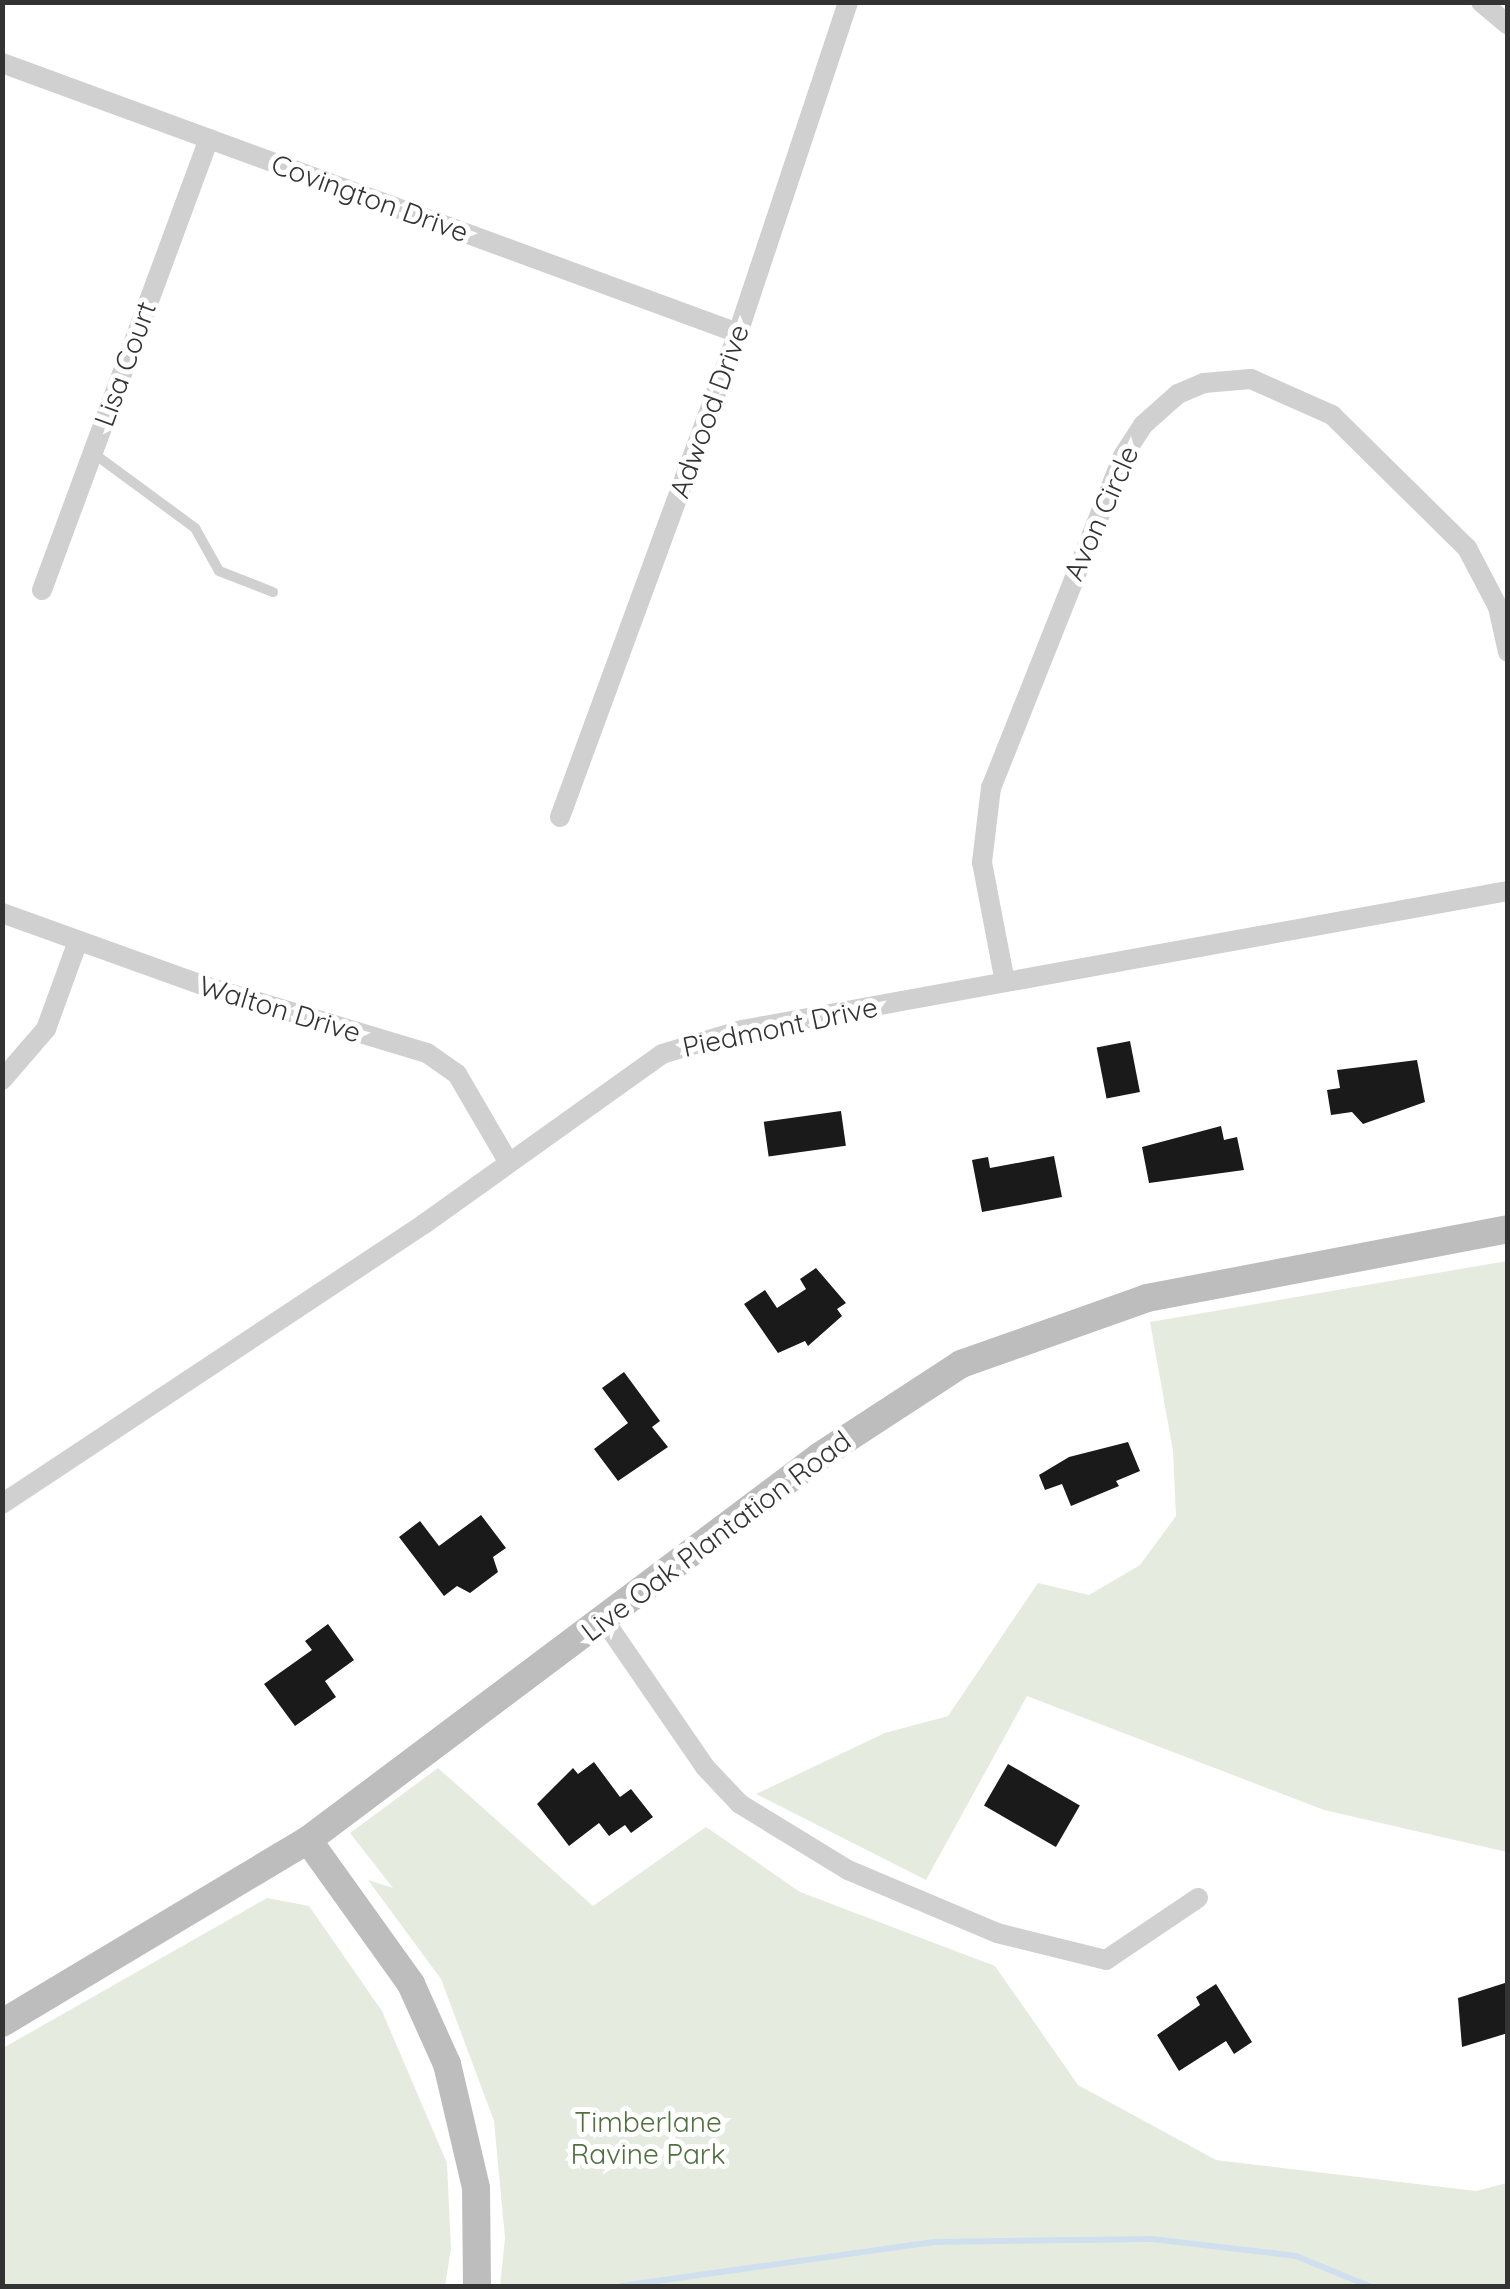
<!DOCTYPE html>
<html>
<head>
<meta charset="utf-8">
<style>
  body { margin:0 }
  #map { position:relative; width:1510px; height:2289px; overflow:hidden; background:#fff; font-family:Quicksand,sans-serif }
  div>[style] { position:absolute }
  .green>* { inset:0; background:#e5ecdf }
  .stream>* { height:6px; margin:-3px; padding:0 3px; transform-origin:3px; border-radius:3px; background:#cfdfee }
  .building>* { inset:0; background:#1a1a1a; transform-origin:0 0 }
  .lane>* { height:10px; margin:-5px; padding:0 5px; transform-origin:5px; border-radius:5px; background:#d0d0d0 }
  .street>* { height:20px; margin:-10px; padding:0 10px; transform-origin:10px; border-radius:10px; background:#d0d0d0 }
  .secondary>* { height:28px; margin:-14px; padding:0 14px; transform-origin:14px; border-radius:14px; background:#bdbdbd }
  span { translate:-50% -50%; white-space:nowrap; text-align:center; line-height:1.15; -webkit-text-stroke:10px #fff; paint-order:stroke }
  .street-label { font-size:28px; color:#333 }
  .park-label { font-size:28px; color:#51703f }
  .frame { position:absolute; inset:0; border:5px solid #333; pointer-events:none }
</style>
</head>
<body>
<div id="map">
  <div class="green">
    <div style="clip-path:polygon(1507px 1261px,1507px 1852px,1324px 1810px,1027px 1696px,926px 1880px,756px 1794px,885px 1733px,948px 1716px,1038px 1583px,1089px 1595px,1140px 1565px,1176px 1516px,1173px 1451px,1150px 1322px)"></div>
    <div style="clip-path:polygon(438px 1768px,593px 1906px,706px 1827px,800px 1892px,995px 1966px,1078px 2085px,1216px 2160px,1476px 2191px,1507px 2183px,1507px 2286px,500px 2286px,505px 2238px,494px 2121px,441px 1979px,368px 1880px,393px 1888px,350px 1833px)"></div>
    <div style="clip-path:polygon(267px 1898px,309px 1906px,382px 2011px,447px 2163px,451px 2249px,445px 2286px,3px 2286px,3px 2048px)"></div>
  </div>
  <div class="stream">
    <div style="left:621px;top:2286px;width:316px;rotate:-8deg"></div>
    <div style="left:934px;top:2242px;width:218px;rotate:-0.8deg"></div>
    <div style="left:1152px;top:2239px;width:145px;rotate:6.7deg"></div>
    <div style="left:1296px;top:2256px;width:79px;rotate:22.3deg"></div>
  </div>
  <div class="building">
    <div style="left:1130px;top:1041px;width:52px;height:34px;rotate:79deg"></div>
    <div style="clip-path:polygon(1417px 1060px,1425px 1102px,1363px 1124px,1352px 1112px,1331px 1115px,1327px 1090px,1340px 1088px,1337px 1070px)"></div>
    <div style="left:841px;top:1111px;width:35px;height:78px;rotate:82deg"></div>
    <div style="clip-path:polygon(1221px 1126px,1224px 1140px,1237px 1137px,1244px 1170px,1149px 1183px,1142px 1147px)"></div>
    <div style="clip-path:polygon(1054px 1156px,1062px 1197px,982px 1212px,972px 1160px,988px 1157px,990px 1168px)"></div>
    <div style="clip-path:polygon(816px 1268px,846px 1303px,837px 1309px,842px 1316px,808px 1346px,805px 1341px,778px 1353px,744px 1304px,765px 1290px,777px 1308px,806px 1289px,800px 1279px)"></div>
    <div style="clip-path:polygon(624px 1372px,660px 1421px,652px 1427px,668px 1447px,618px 1481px,594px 1449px,628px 1423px,602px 1388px)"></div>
    <div style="clip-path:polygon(1128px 1442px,1140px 1471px,1116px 1481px,1119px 1486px,1071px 1506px,1062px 1484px,1045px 1490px,1039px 1475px,1069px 1457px)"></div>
    <div style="clip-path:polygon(481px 1515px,506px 1548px,493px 1557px,498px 1572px,470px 1593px,457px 1586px,444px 1596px,399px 1537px,420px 1521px,439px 1546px)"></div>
    <div style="clip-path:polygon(328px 1624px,354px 1660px,325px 1681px,336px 1697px,295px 1726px,264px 1684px,312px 1650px,305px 1641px)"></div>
    <div style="clip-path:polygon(594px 1762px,620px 1797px,631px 1789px,653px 1817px,631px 1833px,625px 1825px,609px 1836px,599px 1823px,569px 1846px,537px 1804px,573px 1768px,578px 1774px)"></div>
    <div style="left:1008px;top:1764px;width:83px;height:48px;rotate:30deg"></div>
    <div style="clip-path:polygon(1508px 1982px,1508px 2033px,1462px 2047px,1458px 1998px)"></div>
    <div style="clip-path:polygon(1216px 1984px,1252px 2042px,1234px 2054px,1226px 2041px,1179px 2071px,1157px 2035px,1200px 2005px,1196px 1997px)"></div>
  </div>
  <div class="lane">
    <div style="left:93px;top:453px;width:127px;rotate:36.3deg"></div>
    <div style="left:195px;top:528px;width:49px;rotate:60.8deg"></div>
    <div style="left:219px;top:571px;width:58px;rotate:21.3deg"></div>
  </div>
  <div class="street">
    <div style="left:1481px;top:2px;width:35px;rotate:40deg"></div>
    <div style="left:2px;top:63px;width:784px;rotate:20.15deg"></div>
    <div style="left:42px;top:590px;width:481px;rotate:-69.7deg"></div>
    <div style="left:560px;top:817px;width:516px;rotate:-69.81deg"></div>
    <div style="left:738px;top:333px;width:349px;rotate:-71.6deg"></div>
    <div style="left:2px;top:913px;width:216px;rotate:19.8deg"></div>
    <div style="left:205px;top:986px;width:232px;rotate:16.8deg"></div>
    <div style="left:427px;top:1053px;width:37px;rotate:35deg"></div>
    <div style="left:457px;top:1074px;width:103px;rotate:59.7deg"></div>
    <div style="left:1005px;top:982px;width:122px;rotate:-100.9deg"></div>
    <div style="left:982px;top:862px;width:75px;rotate:-83.1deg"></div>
    <div style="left:991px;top:788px;width:357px;rotate:-68.3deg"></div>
    <div style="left:1123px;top:456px;width:37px;rotate:-57deg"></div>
    <div style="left:1143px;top:425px;width:47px;rotate:-41.5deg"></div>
    <div style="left:1178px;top:394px;width:28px;rotate:-23deg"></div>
    <div style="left:1204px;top:383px;width:47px;rotate:-4.9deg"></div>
    <div style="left:1251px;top:379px;width:89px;rotate:24deg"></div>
    <div style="left:1332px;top:415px;width:190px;rotate:44.6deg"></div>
    <div style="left:1467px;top:548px;width:67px;rotate:62.3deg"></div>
    <div style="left:1498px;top:607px;width:46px;rotate:77.5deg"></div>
    <div style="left:2px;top:1080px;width:67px;rotate:-49.2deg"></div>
    <div style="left:46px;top:1029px;width:94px;rotate:-70deg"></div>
    <div style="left:2px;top:1504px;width:506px;rotate:-33.56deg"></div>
    <div style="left:424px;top:1224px;width:292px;rotate:-35.5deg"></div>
    <div style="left:662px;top:1054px;width:84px;rotate:-16.7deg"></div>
    <div style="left:742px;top:1030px;width:779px;rotate:-10.29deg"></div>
    <div style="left:604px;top:1620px;width:178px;rotate:55.5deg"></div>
    <div style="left:705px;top:1767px;width:51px;rotate:46.6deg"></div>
    <div style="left:740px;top:1804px;width:127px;rotate:31.4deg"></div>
    <div style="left:848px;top:1870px;width:162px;rotate:22.9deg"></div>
    <div style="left:997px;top:1933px;width:112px;rotate:13.9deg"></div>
    <div style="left:1106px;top:1960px;width:111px;rotate:-34deg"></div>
  </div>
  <div class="secondary">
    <div style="left:308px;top:1840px;width:177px;rotate:54.4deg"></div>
    <div style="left:411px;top:1984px;width:88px;rotate:65.8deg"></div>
    <div style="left:447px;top:2064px;width:127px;rotate:76.8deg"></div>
    <div style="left:476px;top:2188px;width:98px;rotate:89.4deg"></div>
    <div style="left:2px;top:2023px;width:357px;rotate:-30.9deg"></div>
    <div style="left:308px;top:1840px;width:640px;rotate:-36.87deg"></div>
    <div style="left:820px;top:1456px;width:168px;rotate:-33.1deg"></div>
    <div style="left:961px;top:1364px;width:197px;rotate:-19.5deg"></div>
    <div style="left:1147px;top:1298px;width:368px;rotate:-10.8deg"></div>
  </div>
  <div class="street-label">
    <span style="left:370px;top:198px;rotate:20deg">Covington Drive</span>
    <span style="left:125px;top:364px;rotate:-70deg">Lisa Court</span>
    <span style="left:709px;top:411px;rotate:-70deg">Adwood Drive</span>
    <span style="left:1101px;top:513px;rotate:-66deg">Avon Circle</span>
    <span style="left:280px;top:1009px;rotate:17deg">Walton Drive</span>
    <span style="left:780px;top:1027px;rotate:-12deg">Piedmont Drive</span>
    <span style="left:716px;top:1536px;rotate:-37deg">Live Oak Plantation Road</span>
  </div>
  <div class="park-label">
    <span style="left:648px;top:2138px">Timberlane<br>Ravine Park</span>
  </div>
  <div class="frame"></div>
</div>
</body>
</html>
